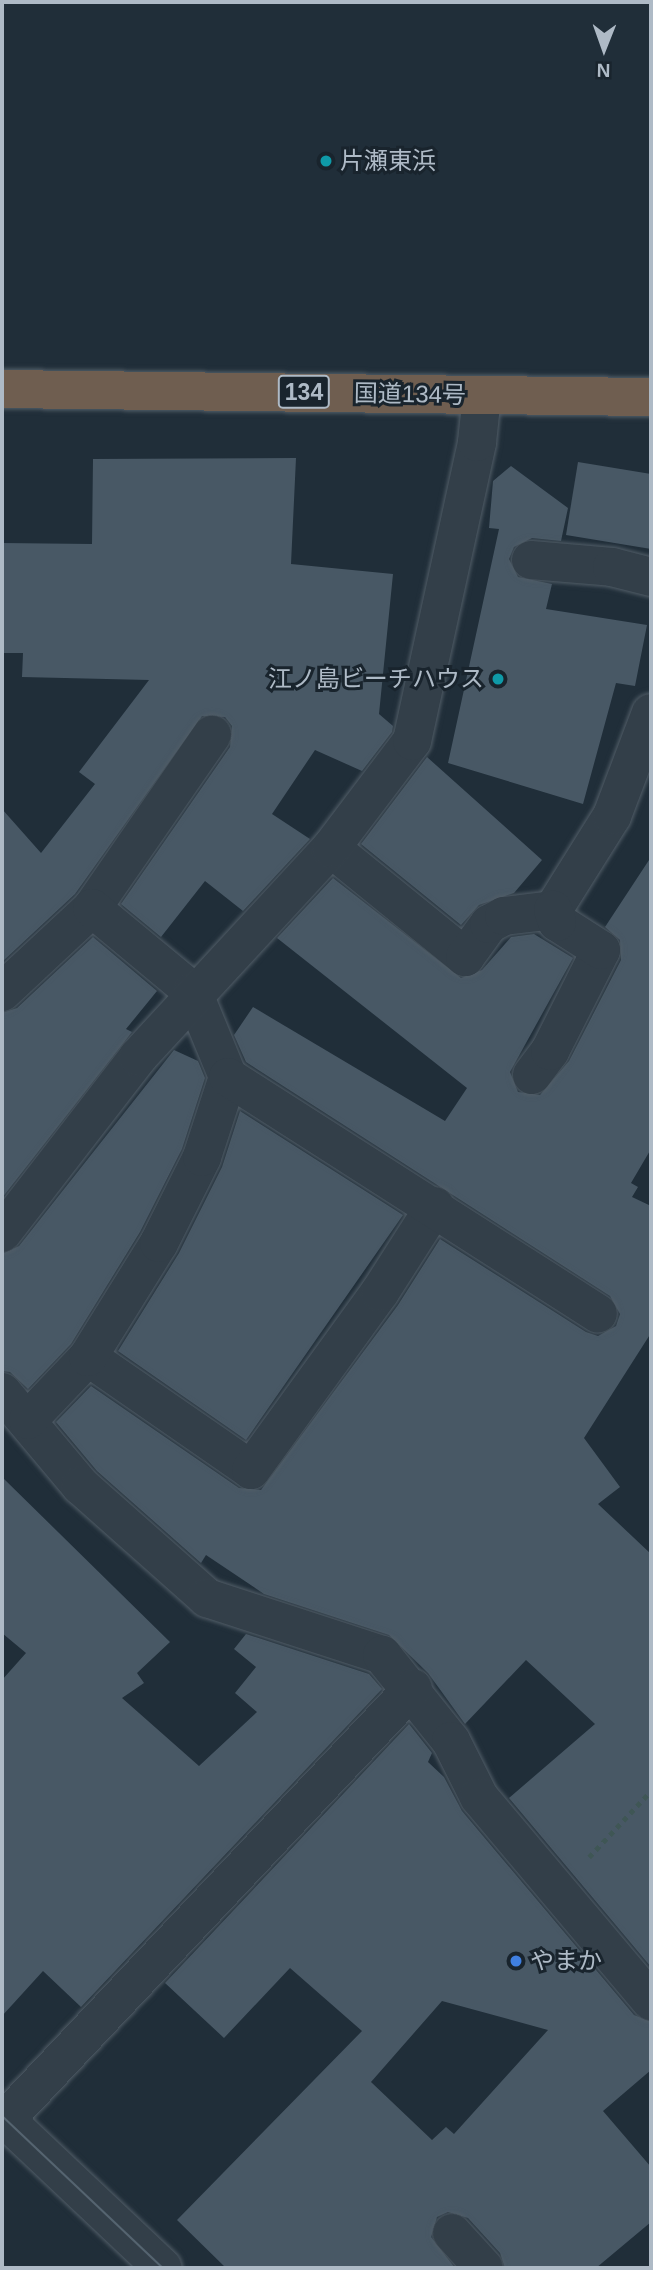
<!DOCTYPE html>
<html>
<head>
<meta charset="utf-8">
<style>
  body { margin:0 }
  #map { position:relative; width:653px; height:2270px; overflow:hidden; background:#202e39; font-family:Arial,"Noto Sans JP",sans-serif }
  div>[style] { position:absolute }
  .building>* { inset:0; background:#485865 }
  .path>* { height:4.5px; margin-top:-2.25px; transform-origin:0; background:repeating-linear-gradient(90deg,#3f5655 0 5px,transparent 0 10px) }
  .roads { filter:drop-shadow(0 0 2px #515d67) drop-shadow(0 0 2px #515d67) }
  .minor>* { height:38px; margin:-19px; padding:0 19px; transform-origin:19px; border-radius:19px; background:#333f49 }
  .highway>* { height:38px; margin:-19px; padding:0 19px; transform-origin:19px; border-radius:19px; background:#6f5e50 }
  .tram>* { height:2px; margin:-1px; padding:0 1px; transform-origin:1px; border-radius:1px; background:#556470 }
  .dots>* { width:19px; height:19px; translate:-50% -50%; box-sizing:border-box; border:4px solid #19242d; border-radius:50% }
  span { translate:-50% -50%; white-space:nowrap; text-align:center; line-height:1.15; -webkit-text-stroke:6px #19242d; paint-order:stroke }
  .shield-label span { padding:2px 5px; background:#19242d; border:2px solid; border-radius:5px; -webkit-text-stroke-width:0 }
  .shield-label { font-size:23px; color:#aebac6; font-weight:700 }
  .poi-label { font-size:24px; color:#aebac6 }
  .left { translate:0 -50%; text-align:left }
  .right { translate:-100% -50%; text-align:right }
  .street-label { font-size:24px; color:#aebac6 }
  .frame { position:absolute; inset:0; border:4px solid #aebac6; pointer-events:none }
  .north { position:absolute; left:569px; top:14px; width:70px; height:70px; -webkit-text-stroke:5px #19242d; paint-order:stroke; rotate:181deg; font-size:19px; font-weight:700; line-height:28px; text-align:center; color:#aebac6 }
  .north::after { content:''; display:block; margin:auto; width:24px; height:32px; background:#aebac6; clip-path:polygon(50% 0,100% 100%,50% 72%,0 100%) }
</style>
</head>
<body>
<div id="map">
  <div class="building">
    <div style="clip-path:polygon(296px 458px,291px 564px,393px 574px,379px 714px,393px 726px,392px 732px,362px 771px,315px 750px,272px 814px,310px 839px,243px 911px,205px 881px,161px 937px,121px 904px,230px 747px,232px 726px,225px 717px,202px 716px,75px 894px,2px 962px,2px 809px,41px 853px,95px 784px,79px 772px,149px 680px,22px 677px,23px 653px,2px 653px,2px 543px,92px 544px,93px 459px)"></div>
    <div style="clip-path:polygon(578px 462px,651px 474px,651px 549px,566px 535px)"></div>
    <div style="clip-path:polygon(511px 466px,568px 508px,561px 541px,532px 538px,514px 547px,509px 559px,518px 577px,552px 584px,546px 609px,647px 625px,635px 686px,616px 683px,583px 804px,448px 763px,499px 529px,489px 528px,493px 481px)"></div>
    <div style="clip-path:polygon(427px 757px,542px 860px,514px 893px,479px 905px,461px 925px,361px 844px)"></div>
    <div style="clip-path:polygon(651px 857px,651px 1149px,631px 1183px,638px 1187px,632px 1197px,651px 1206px,651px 1333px,584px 1438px,620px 1487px,598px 1504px,651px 1554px,651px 1967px,509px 1798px,595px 1724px,526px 1660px,465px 1724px,428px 1673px,389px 1635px,264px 1594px,206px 1555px,201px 1563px,97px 1471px,56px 1422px,91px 1386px,239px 1488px,261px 1490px,398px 1305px,440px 1239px,586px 1332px,598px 1336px,616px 1326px,620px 1314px,610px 1296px,246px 1062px,234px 1035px,253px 1007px,445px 1121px,467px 1088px,277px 938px,333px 878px,461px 978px,482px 970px,511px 937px,534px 934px,573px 958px,510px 1072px,518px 1092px,540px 1095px,569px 1061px,621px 960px,620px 940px,605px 927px)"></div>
    <div style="clip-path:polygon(93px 937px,157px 991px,126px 1029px,132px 1032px,2px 1198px,2px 1013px,17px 1008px)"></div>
    <div style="clip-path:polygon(174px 1050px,198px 1061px,205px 1078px,182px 1149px,140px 1232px,71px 1344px,28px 1389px,10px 1372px,2px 1371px,2px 1254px,19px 1246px)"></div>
    <div style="clip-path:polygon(240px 1111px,403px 1215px,246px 1440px,118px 1351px,179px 1253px,222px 1167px)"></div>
    <div style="clip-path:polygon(2px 1477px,170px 1642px,137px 1673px,144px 1683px,122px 1698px,199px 1766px,257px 1712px,235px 1693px,256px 1667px,234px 1649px,246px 1634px,369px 1674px,382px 1689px,81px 2007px,43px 1971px,2px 2016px,2px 1680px,26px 1653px,2px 1633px)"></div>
    <div style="clip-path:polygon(evenodd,409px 1724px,432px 1753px,428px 1762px,444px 1777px,462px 1811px,634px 2015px,651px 2022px,651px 2070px,603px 2111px,651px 2167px,651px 2222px,596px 2268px,505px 2268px,500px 2253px,468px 2218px,448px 2212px,437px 2217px,431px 2237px,455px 2268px,226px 2268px,177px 2220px,362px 2031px,290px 1968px,224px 2038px,165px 1983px,409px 1724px,442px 2001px,548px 2030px,454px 2134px,446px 2127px,432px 2140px,371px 2082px,442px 2001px)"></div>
  </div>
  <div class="path">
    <div style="left:589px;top:1857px;width:91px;rotate:-46.8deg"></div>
  </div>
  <div class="roads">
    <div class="minor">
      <div style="left:531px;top:560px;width:81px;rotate:4.9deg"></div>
      <div style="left:612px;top:567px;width:40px;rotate:14.4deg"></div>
      <div style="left:331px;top:848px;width:173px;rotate:39.1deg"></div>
      <div style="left:465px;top:957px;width:41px;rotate:-54deg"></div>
      <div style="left:489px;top:924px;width:17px;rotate:-28deg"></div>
      <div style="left:504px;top:916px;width:49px;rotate:-7deg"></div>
      <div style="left:553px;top:910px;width:111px;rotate:-57.9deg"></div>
      <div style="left:612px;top:816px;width:110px;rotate:-69.3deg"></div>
      <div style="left:92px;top:908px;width:211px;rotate:-55.3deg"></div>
      <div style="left:2px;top:992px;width:123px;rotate:-43deg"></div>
      <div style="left:92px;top:908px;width:131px;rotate:39.7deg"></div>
      <div style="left:193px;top:992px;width:92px;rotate:67.6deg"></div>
      <div style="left:532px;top:1075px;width:30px;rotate:-53deg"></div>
      <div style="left:550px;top:1051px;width:113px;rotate:-63.2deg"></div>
      <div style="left:601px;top:950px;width:52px;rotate:-147.5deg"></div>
      <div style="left:557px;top:922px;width:13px;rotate:-108deg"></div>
      <div style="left:2px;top:1233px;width:222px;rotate:-52.3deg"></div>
      <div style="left:138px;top:1057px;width:284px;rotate:-47.3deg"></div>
      <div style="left:331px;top:848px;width:134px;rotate:-52.9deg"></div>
      <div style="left:412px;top:741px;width:306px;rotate:-77.7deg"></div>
      <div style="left:477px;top:442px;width:47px;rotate:-83.9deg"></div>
      <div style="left:88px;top:1357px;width:198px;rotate:34.7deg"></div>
      <div style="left:251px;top:1470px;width:220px;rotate:-54.1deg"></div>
      <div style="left:380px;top:1292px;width:102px;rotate:-57.4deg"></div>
      <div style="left:2px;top:1392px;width:123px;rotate:50deg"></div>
      <div style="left:81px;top:1486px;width:169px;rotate:41.6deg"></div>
      <div style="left:207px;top:1598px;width:184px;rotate:18deg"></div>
      <div style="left:382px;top:1655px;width:110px;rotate:51.3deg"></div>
      <div style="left:451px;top:1741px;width:63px;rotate:63.4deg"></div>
      <div style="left:479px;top:1797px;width:267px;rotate:49.9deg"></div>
      <div style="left:28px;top:1420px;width:87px;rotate:-46.4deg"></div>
      <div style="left:88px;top:1357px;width:134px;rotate:-58.1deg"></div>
      <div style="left:159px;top:1243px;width:96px;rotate:-63.4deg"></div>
      <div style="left:202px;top:1157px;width:84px;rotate:-72deg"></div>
      <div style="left:228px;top:1077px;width:439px;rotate:32.6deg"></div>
      <div style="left:2px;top:2116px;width:221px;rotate:43.4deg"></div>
      <div style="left:5px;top:2120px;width:594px;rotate:-46.64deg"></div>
      <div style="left:452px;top:2233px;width:47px;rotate:47.6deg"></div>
    </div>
    <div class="highway">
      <div style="left:2px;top:389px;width:649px;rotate:0.71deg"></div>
    </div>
  </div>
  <div class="tram">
    <div style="left:2px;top:2116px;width:221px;rotate:43.4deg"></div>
  </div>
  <div class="dots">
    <div style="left:326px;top:161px;background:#0f9aa8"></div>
    <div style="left:498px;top:679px;background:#0f9aa8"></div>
    <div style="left:516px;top:1961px;background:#3f7fe0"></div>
  </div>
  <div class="shield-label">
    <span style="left:304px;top:392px">134</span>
  </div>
  <div class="poi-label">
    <span class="left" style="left:340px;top:161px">片瀬東浜</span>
    <span class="right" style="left:484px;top:679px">江ノ島ビーチハウス</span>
    <span class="left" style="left:530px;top:1961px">やまか</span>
  </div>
  <div class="street-label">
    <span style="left:410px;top:394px;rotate:1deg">国道134号</span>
  </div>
  <div class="frame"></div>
  <div class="north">N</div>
</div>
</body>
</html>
